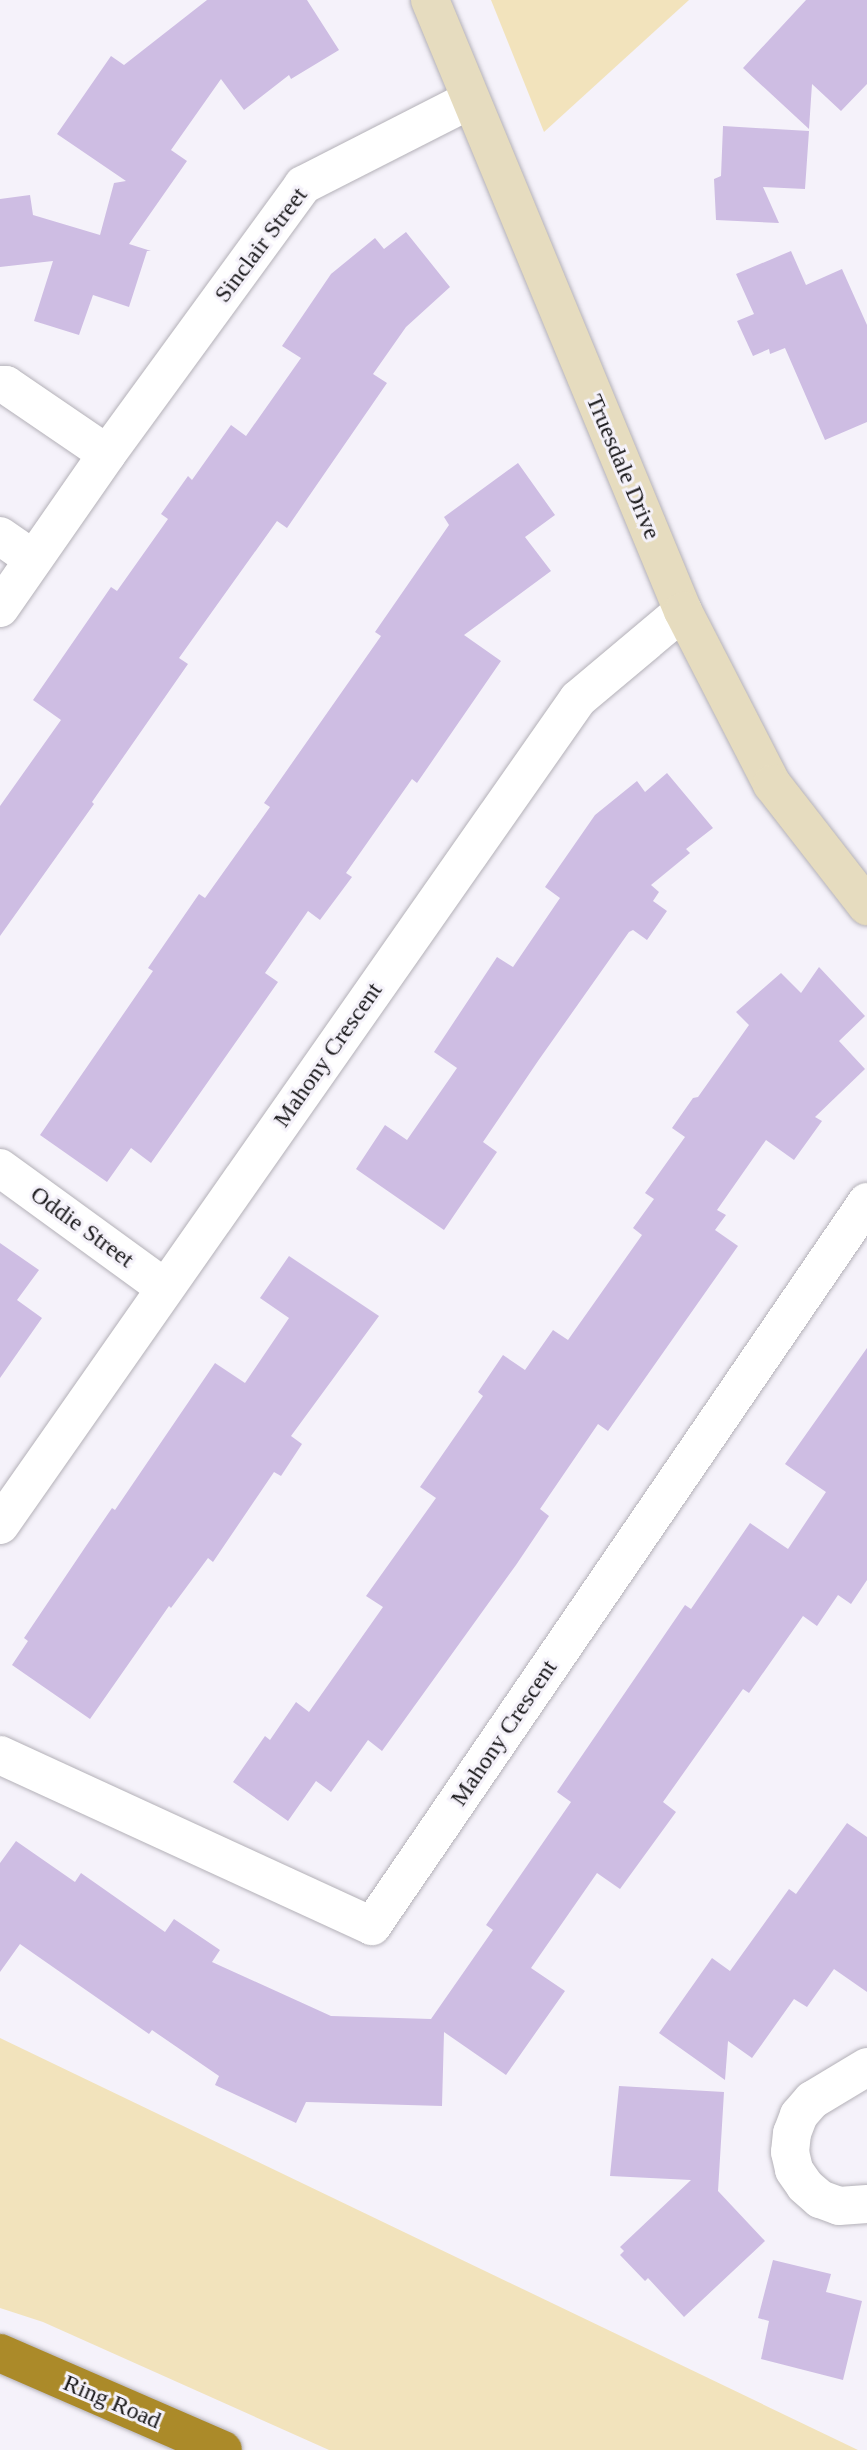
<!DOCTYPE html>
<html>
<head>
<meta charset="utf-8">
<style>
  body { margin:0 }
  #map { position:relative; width:867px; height:2450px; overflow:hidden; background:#f5f2fa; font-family:"Times New Roman",serif }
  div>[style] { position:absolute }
  .green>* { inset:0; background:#f2e3bc }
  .building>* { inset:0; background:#cebde3 }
  .roads { filter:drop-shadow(0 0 2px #b4b1b8) drop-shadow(0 0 2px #b4b1b8) }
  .street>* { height:38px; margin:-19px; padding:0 19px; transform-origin:19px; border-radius:19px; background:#fff }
  .secondary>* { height:38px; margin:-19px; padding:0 19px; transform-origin:19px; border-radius:19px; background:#e6dcbf }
  .highway>* { height:38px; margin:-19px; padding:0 19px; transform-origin:19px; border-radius:19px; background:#ab8a29 }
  span { translate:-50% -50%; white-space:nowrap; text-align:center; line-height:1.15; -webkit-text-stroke:6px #f5f2fa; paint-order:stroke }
  .street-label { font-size:24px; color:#19181a }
</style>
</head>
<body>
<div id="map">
  <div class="green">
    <div style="clip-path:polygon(491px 0,689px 0,544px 132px)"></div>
    <div style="clip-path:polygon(0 2038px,858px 2450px,329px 2450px,43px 2322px,0 2308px)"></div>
  </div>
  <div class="building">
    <div style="clip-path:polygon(207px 0,307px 0,339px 50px,291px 79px,289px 75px,244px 110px,221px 79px,171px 150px,187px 161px,129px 244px,151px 251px,147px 251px,129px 307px,93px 295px,79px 335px,34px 321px,53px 261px,0 267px,0 199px,30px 195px,33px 215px,100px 235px,114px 183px,126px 181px,57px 134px,111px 56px,124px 65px)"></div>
    <div style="clip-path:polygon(806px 0,867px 0,867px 84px,841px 111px,812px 84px,809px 129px,743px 68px)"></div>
    <div style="clip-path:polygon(723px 126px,809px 131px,805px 189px,763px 187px,779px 223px,716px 220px,714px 179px,721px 176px)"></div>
    <div style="clip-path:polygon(406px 232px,450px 287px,406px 327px,373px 374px,387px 383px,287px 528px,277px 521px,179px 658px,188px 664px,92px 802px,94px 804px,0 936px,0 806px,61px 720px,33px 700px,111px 587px,117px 591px,168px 519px,161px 514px,188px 476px,192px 480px,231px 425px,246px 436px,301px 358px,282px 346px,331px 274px,375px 238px,384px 249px)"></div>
    <div style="clip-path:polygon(791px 251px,806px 285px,842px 269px,867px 325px,867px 422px,825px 440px,785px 348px,770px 354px,769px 349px,753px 356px,737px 321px,754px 314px,736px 274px)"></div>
    <div style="clip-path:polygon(518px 463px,555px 515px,525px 537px,551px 571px,464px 635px,501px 661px,417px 783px,412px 779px,346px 873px,352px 877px,320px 920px,308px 911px,265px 973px,278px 982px,151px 1163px,131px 1148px,107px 1182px,40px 1135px,153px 971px,148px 968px,199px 894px,205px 898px,270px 807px,264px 803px,381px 636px,375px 632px,449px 525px,444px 517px)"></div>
    <div style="clip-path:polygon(667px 773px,713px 828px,686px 849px,690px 853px,651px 885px,659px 892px,653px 901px,667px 911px,647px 940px,633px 930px,629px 932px,538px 1061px,483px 1142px,497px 1152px,444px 1230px,356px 1169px,385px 1125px,407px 1140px,457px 1068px,434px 1052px,497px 957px,513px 967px,560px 898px,545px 887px,595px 815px,637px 781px,645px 792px)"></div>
    <div style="clip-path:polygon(819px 967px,865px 1016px,839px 1041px,865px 1069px,815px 1117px,822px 1121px,794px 1160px,766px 1140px,717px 1210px,726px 1215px,715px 1230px,738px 1246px,608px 1431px,598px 1424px,540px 1509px,549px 1516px,516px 1565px,382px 1751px,368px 1740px,331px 1792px,316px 1781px,288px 1821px,233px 1782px,265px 1736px,270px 1740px,296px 1702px,309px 1712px,383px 1607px,366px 1596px,436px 1498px,420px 1487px,483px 1396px,478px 1392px,503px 1355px,525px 1370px,553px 1330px,568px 1340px,642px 1235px,633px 1228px,654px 1199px,645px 1193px,685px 1137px,672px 1128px,693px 1098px,698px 1097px,749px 1025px,736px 1012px,781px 973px,801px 993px)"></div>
    <div style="clip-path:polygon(0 1243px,39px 1270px,17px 1300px,42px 1318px,0 1378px)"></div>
    <div style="clip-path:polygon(289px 1256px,379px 1316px,291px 1436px,302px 1444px,281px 1476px,274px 1472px,213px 1562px,208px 1558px,171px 1608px,169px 1606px,90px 1719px,12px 1665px,28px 1641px,24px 1638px,86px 1546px,112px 1508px,115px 1510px,215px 1363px,245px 1383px,289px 1318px,260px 1298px)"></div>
    <div style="clip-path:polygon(867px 1348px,867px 1580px,851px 1604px,838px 1595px,817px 1626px,803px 1616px,749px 1693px,743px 1689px,663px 1802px,676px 1812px,620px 1889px,597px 1873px,531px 1968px,565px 1991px,506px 2075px,444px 2032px,442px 2106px,306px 2102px,296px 2123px,215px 2085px,219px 2076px,152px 2030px,149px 2034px,20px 1944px,0 1972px,0 1863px,16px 1841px,75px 1882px,81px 1873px,165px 1932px,174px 1919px,220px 1950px,212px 1962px,331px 2016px,431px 2019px,493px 1930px,486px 1925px,571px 1802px,557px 1792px,685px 1605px,691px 1609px,750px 1523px,788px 1549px,826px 1492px,785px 1464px)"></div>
    <div style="clip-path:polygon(847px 1823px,867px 1837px,867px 1992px,834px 1969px,807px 2007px,794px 1999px,752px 2058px,728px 2041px,725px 2080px,659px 2033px,712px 1958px,730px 1971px,789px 1889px,796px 1894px)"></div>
    <div style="clip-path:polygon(619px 2086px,724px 2092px,718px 2191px,765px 2241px,684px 2317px,648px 2278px,645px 2281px,620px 2255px,624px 2251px,620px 2247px,691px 2180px,610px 2176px)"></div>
    <div style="clip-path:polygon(773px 2260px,831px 2274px,826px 2292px,862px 2301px,843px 2380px,761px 2359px,769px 2321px,758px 2318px)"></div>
  </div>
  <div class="roads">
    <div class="street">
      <div style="left:0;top:385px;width:6px"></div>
      <div style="left:6px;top:385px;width:122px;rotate:34.3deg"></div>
      <div style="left:0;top:536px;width:40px;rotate:34.9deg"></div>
      <div style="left:0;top:608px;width:188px;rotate:-55.2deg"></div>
      <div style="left:107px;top:454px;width:333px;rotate:-53.9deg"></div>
      <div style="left:303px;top:185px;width:187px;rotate:-27deg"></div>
      <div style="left:0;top:1168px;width:203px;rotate:36deg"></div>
      <div style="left:0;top:1525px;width:1008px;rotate:-55.02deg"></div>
      <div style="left:578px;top:699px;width:137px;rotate:-40deg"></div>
      <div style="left:0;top:1755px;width:409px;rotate:24.7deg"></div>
      <div style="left:372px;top:1926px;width:877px;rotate:-55.64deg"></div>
      <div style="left:867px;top:2067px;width:64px;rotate:149deg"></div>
      <div style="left:812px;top:2100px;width:20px;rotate:131deg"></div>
      <div style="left:799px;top:2115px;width:19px;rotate:111deg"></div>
      <div style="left:792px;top:2133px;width:19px;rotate:96deg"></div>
      <div style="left:790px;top:2152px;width:18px;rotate:77deg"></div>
      <div style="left:794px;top:2170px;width:19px;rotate:55deg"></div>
      <div style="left:805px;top:2186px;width:20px;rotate:41deg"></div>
      <div style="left:820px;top:2199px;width:20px;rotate:20deg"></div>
      <div style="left:839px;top:2206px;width:28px;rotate:-4deg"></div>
    </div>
    <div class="secondary">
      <div style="left:430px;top:0;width:661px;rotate:67.51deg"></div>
      <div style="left:683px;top:611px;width:195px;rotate:62.8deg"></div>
      <div style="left:772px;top:784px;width:155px;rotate:52.1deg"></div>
    </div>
    <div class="highway">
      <div style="left:0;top:2353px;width:243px;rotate:23.5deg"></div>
    </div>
  </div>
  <div class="street-label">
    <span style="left:261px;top:245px;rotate:-53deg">Sinclair Street</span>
    <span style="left:623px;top:467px;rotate:67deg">Truesdale Drive</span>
    <span style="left:328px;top:1055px;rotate:-55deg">Mahony Crescent</span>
    <span style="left:82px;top:1227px;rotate:36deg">Oddie Street</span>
    <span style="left:504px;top:1733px;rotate:-56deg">Mahony Crescent</span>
    <span style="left:112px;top:2402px;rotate:23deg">Ring Road</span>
  </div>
</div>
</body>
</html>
